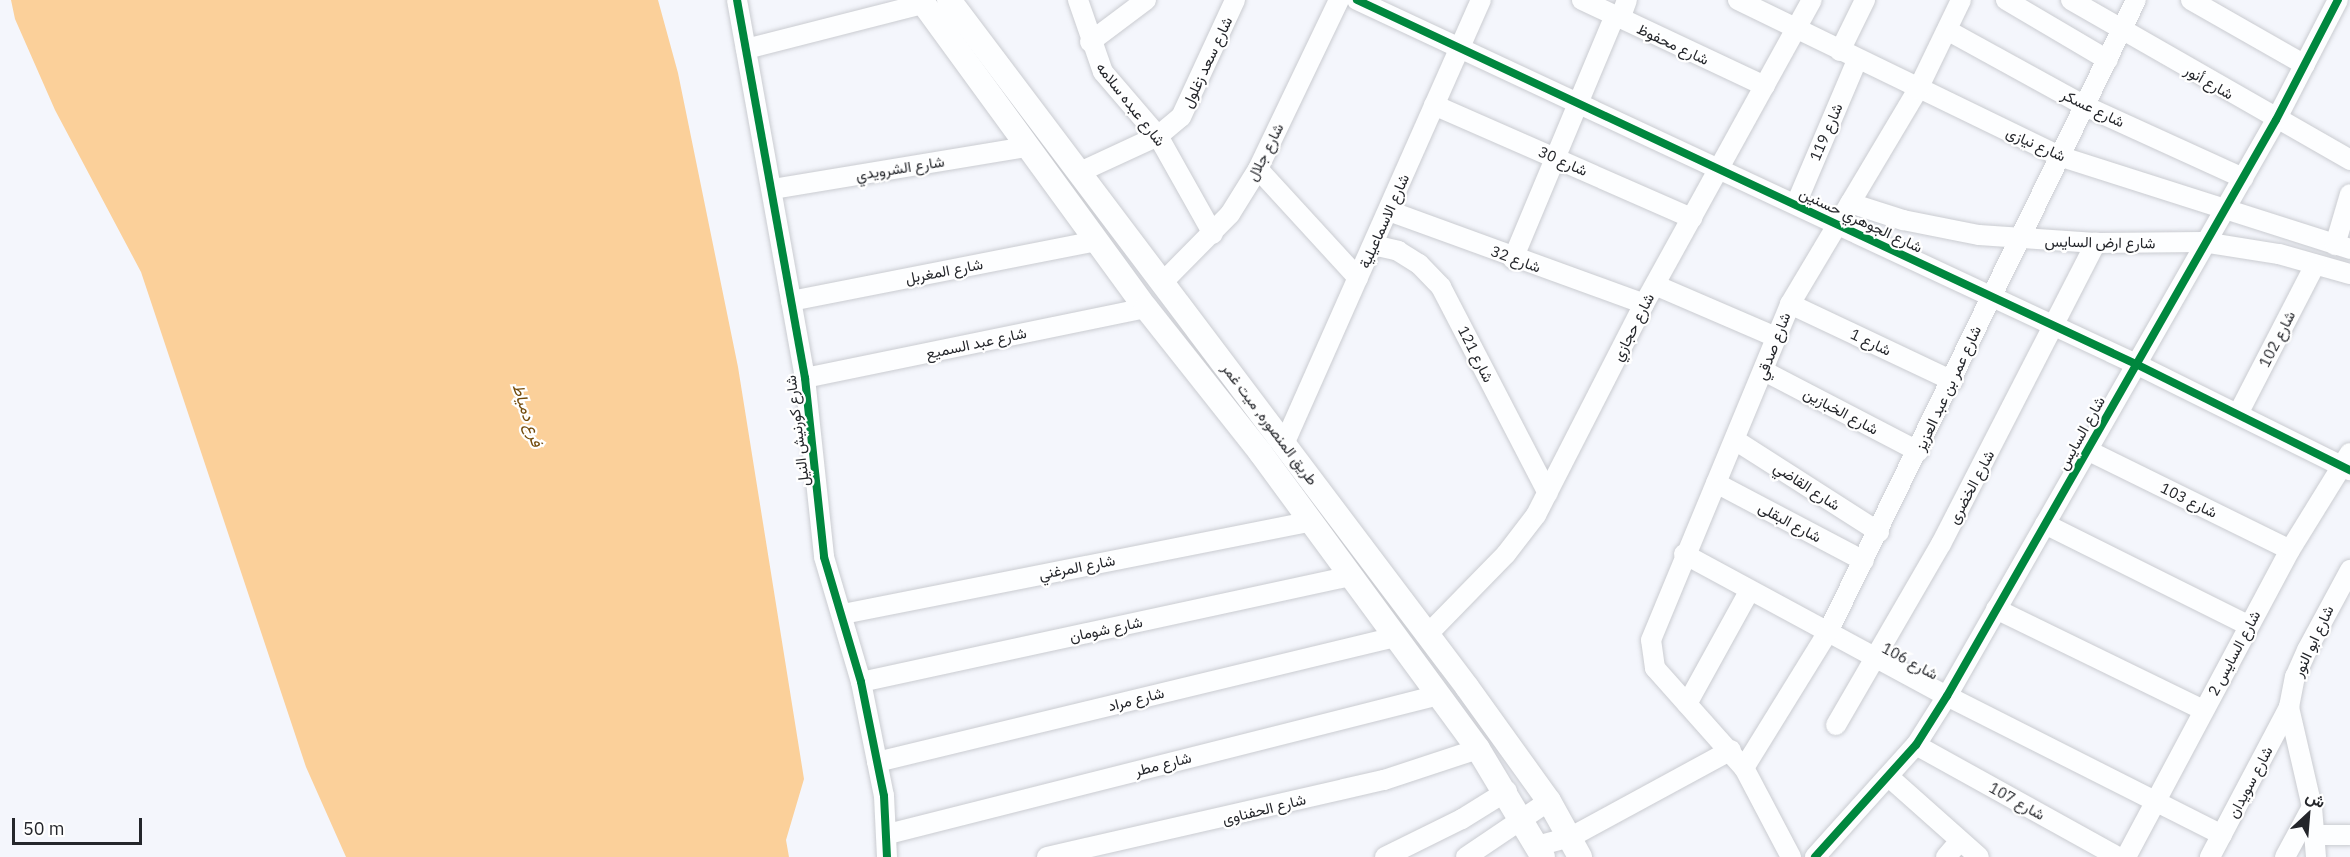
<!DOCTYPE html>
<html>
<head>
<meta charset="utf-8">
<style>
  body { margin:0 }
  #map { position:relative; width:2350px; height:857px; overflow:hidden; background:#f4f6fc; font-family:"IBM Plex Sans",Vazirmatn,sans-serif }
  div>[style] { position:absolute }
  .water>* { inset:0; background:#fbd09a }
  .roads { filter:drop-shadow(0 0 2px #caccd1) drop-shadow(0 0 2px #caccd1) }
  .minor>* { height:20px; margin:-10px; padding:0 10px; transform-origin:10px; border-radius:10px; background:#fdfeff }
  .major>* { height:24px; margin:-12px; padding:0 12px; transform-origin:12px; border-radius:12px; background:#fdfeff }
  .cycleway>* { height:8px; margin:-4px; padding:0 4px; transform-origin:4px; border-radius:4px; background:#00873e }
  span { translate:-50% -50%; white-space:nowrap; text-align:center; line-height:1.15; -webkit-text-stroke:4.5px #fff; paint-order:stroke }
  .street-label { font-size:15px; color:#24262b }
  .water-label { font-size:16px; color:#724a0a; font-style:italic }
  .north { position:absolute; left:2278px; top:785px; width:60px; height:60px; -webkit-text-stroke:4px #fff; paint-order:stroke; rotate:26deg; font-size:16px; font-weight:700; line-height:24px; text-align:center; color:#24262b }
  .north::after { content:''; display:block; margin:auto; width:21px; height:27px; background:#24262b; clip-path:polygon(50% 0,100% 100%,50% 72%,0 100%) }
  .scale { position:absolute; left:12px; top:818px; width:130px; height:27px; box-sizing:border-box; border:3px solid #24262b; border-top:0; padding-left:8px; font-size:18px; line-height:21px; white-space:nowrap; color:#24262b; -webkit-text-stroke:4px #fff; paint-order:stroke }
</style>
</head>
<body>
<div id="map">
  <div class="water">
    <div style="clip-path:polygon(11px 0,658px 0,678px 73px,738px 367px,804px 779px,786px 840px,789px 857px,346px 857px,306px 767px,141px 272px,55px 110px,15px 19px)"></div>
  </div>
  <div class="roads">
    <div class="minor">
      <div style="left:737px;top:0;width:384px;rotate:79.8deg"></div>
      <div style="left:805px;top:378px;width:180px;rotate:83.9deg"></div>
      <div style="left:824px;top:557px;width:130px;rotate:73.5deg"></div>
      <div style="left:861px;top:682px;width:116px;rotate:78.6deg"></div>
      <div style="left:884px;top:796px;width:61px;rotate:87.2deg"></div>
      <div style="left:1078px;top:0;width:76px;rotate:70.9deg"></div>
      <div style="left:1103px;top:72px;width:84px;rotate:49.3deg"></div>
      <div style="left:1158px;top:136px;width:112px;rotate:60.7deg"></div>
      <div style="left:1357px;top:0;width:860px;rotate:25.05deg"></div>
      <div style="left:2136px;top:364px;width:239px;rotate:26.4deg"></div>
      <div style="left:1582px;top:0;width:202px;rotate:25.2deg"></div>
      <div style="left:1738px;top:0;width:360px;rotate:25.9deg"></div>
      <div style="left:2062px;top:157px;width:302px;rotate:17.7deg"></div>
      <div style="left:2006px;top:0;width:118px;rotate:30.5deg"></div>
      <div style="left:2071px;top:0;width:322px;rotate:29.8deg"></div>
      <div style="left:2191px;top:0;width:131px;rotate:29.7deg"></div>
      <div style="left:1620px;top:19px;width:20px;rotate:-70deg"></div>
      <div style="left:1947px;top:30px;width:158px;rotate:28.8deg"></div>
      <div style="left:2085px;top:106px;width:174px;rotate:24.5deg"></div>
      <div style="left:1090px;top:42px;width:70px;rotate:-36.9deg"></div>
      <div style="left:746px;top:49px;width:183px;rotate:-14.3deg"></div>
      <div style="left:1840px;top:51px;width:57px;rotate:-63.9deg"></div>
      <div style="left:1434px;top:105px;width:282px;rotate:23.7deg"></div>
      <div style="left:1258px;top:169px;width:148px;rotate:47.5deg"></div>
      <div style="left:1080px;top:172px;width:86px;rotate:-24.8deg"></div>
      <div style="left:1158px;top:136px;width:30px;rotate:-40deg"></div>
      <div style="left:1181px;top:117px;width:129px;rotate:-65.2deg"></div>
      <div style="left:773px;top:189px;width:258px;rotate:-9.4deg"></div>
      <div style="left:1850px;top:203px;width:56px;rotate:17.8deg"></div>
      <div style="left:1903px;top:220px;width:77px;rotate:11.2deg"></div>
      <div style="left:1979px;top:235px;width:117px;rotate:3.9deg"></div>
      <div style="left:2096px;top:243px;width:107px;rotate:-0.5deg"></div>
      <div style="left:2203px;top:242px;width:77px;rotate:9deg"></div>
      <div style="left:2279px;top:254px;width:74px;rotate:15.7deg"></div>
      <div style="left:1796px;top:204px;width:156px;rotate:-67deg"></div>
      <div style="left:1389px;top:211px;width:271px;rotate:20deg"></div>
      <div style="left:1373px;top:245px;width:26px;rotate:13deg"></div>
      <div style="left:1398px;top:251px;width:25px;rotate:32deg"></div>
      <div style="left:1419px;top:264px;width:32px;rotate:46deg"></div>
      <div style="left:1441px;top:287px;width:232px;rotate:62.6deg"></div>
      <div style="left:2335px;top:245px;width:53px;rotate:-73.6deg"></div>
      <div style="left:1513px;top:259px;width:262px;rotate:-67.3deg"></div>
      <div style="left:1161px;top:284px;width:98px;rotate:-45.4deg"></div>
      <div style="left:1230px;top:214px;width:53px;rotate:-58.1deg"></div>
      <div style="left:1258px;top:169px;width:187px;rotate:-64.4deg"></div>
      <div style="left:1655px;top:285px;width:132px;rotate:23.3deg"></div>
      <div style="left:791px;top:301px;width:312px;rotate:-11.1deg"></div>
      <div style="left:1790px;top:304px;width:180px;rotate:25.3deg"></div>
      <div style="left:1764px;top:371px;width:174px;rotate:27.5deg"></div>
      <div style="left:805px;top:378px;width:348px;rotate:-11.6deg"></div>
      <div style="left:2238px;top:414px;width:168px;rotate:-62.7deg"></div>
      <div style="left:1735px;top:440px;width:171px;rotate:32.6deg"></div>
      <div style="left:1285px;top:442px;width:484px;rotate:-66.1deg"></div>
      <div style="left:2087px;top:450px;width:226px;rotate:26.2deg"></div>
      <div style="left:1716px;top:483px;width:167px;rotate:27.8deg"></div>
      <div style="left:2045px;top:524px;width:227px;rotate:26.5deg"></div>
      <div style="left:1684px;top:554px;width:299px;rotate:28.4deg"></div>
      <div style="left:1947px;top:696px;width:308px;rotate:26.8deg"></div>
      <div style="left:1996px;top:609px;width:230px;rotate:26deg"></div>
      <div style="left:843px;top:614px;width:477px;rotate:-11.2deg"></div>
      <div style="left:1427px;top:635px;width:113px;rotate:-45.7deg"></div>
      <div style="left:1506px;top:554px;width:49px;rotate:-52.4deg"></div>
      <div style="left:1536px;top:515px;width:237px;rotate:-62.9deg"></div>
      <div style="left:1644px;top:304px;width:347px;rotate:-61.1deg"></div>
      <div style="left:861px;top:682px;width:501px;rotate:-12.21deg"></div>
      <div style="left:1687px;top:704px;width:130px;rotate:-61.1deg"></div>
      <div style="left:1836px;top:725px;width:209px;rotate:-59.9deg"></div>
      <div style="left:1941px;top:544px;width:339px;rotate:-62.8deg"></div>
      <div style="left:1916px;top:745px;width:231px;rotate:29deg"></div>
      <div style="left:877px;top:762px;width:533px;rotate:-13.57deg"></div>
      <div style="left:1744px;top:768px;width:160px;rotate:-58.3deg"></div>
      <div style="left:1828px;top:632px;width:703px;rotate:-64.02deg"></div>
      <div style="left:1889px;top:777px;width:120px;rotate:41.6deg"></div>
      <div style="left:888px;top:834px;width:568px;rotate:-14.16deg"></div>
      <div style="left:2314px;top:835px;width:36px"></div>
      <div style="left:1537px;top:846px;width:35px;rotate:-15deg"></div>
      <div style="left:1571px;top:837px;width:182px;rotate:-28.5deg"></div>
      <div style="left:1047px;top:857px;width:346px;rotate:-12.9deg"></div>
      <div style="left:1384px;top:780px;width:99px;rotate:-18.3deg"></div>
      <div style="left:1385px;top:857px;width:86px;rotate:-26.3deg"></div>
      <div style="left:1462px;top:819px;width:53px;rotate:-31.9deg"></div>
      <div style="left:1466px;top:857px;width:100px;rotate:-34deg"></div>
      <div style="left:1791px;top:857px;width:101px;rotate:-117.8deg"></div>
      <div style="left:1744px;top:768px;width:134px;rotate:-131.7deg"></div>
      <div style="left:1655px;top:668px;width:28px;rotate:-98deg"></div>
      <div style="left:1651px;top:640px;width:364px;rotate:-67.5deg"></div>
      <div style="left:1790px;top:304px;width:250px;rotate:-59.2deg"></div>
      <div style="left:1918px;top:89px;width:99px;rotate:-64.2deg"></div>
      <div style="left:1815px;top:857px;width:151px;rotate:-48deg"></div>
      <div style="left:1916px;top:745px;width:58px;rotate:-57.7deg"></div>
      <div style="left:1947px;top:696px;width:663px;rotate:-60.27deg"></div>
      <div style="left:2276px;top:120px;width:135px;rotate:-62.7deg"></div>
      <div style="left:1946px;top:857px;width:21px;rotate:-49deg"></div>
      <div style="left:2126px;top:857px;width:348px;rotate:-61.9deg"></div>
      <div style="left:2290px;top:550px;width:114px;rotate:-58.3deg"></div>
      <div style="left:2210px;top:857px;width:170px;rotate:-62.2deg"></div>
      <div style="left:2285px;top:857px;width:57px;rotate:-61.6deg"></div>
      <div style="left:2316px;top:857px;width:50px;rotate:-94.6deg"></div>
      <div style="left:2312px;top:807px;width:103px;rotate:-103deg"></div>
      <div style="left:2289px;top:707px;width:31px;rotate:-79deg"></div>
      <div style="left:2295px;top:677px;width:30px;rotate:-66deg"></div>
      <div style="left:2307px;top:650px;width:91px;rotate:-61.7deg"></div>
    </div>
    <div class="major">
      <div style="left:921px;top:0;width:381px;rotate:53.9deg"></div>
      <div style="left:1146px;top:308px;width:184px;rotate:51.6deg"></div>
      <div style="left:1260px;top:452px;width:368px;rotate:53.7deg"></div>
      <div style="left:1478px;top:749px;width:126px;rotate:59deg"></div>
      <div style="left:949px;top:0;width:860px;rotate:52.98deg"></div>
      <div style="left:1467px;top:687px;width:140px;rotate:54.3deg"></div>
      <div style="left:1549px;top:801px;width:64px;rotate:61deg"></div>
    </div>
  </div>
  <div class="cycleway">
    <div style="left:737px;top:0;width:384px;rotate:79.8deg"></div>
    <div style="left:805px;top:378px;width:180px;rotate:83.9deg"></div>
    <div style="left:824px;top:557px;width:130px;rotate:73.5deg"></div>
    <div style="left:861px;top:682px;width:116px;rotate:78.6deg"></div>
    <div style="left:884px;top:796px;width:61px;rotate:87.2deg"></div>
    <div style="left:1357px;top:0;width:860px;rotate:25.05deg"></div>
    <div style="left:2136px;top:364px;width:239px;rotate:26.4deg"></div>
    <div style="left:1815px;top:857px;width:151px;rotate:-48deg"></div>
    <div style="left:1916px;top:745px;width:58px;rotate:-57.7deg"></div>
    <div style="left:1947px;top:696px;width:663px;rotate:-60.27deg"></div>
    <div style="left:2276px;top:120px;width:135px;rotate:-62.7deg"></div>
  </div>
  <div class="street-label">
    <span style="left:1673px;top:44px;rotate:25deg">شارع محفوظ</span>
    <span style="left:1207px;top:62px;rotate:-65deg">شارع سعد زغلول</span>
    <span style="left:2209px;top:82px;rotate:30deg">شارع أنور</span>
    <span style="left:1131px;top:104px;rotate:52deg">شارع عبده سلامه</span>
    <span style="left:2093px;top:108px;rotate:26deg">شارع عسكر</span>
    <span style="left:1826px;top:132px;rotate:-67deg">شارع 119</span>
    <span style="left:2036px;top:144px;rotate:24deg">شارع نيازى</span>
    <span style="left:1265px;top:152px;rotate:-63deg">شارع جلال</span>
    <span style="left:1563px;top:161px;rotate:24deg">شارع 30</span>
    <span style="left:900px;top:168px;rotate:-9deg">شارع الشرويدي</span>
    <span style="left:1861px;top:220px;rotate:25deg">شارع الجوهري حسنين</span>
    <span style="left:1384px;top:221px;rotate:-66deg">شارع الاسماعيلية</span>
    <span style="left:2100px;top:242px;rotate:1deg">شارع ارض السايس</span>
    <span style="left:1516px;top:259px;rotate:20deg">شارع 32</span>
    <span style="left:944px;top:271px;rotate:-11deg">شارع المغربل</span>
    <span style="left:1633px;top:327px;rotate:-63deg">شارع حجازي</span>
    <span style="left:2277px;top:339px;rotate:-63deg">شارع 102</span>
    <span style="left:1871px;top:342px;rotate:25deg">شارع 1</span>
    <span style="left:976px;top:343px;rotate:-12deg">شارع عبد السميع</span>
    <span style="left:1773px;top:346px;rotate:-69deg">شارع صدقي</span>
    <span style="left:1476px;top:354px;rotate:63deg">شارع 121</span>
    <span style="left:1948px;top:388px;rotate:-65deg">شارع عمر بن عبد العزيز</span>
    <span style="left:1841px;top:411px;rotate:28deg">شارع الخبازين</span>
    <span style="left:1270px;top:424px;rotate:53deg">طريق المنصوره, ميت غمر</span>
    <span style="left:797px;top:431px;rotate:-97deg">شارع كورنيش النيل</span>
    <span style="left:2081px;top:433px;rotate:-61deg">شارع السايس</span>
    <span style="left:1807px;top:486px;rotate:33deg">شارع القاضي</span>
    <span style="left:1971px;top:487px;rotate:-62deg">شارع الخضرى</span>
    <span style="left:2189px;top:500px;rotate:26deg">شارع 103</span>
    <span style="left:1790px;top:522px;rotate:28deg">شارع البقلى</span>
    <span style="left:1077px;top:567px;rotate:-11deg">شارع المرغني</span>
    <span style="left:1106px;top:629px;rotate:-12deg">شارع شومان</span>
    <span style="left:2313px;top:641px;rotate:-65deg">شارع ابو النور</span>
    <span style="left:2234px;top:653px;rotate:-62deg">شارع السايس 2</span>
    <span style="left:1910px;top:661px;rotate:28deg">شارع 106</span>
    <span style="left:1136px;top:699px;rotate:-14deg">شارع مراد</span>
    <span style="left:1163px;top:764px;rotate:-14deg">شارع مطر</span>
    <span style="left:2250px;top:782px;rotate:-62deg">شارع سويدان</span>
    <span style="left:2017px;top:801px;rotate:29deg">شارع 107</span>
    <span style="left:1264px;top:809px;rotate:-14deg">شارع الحفناوى</span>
  </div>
  <div class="water-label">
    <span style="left:528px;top:415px;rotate:72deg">فرع دمياط</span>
  </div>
  <div class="north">ش</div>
  <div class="scale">50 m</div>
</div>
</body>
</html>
